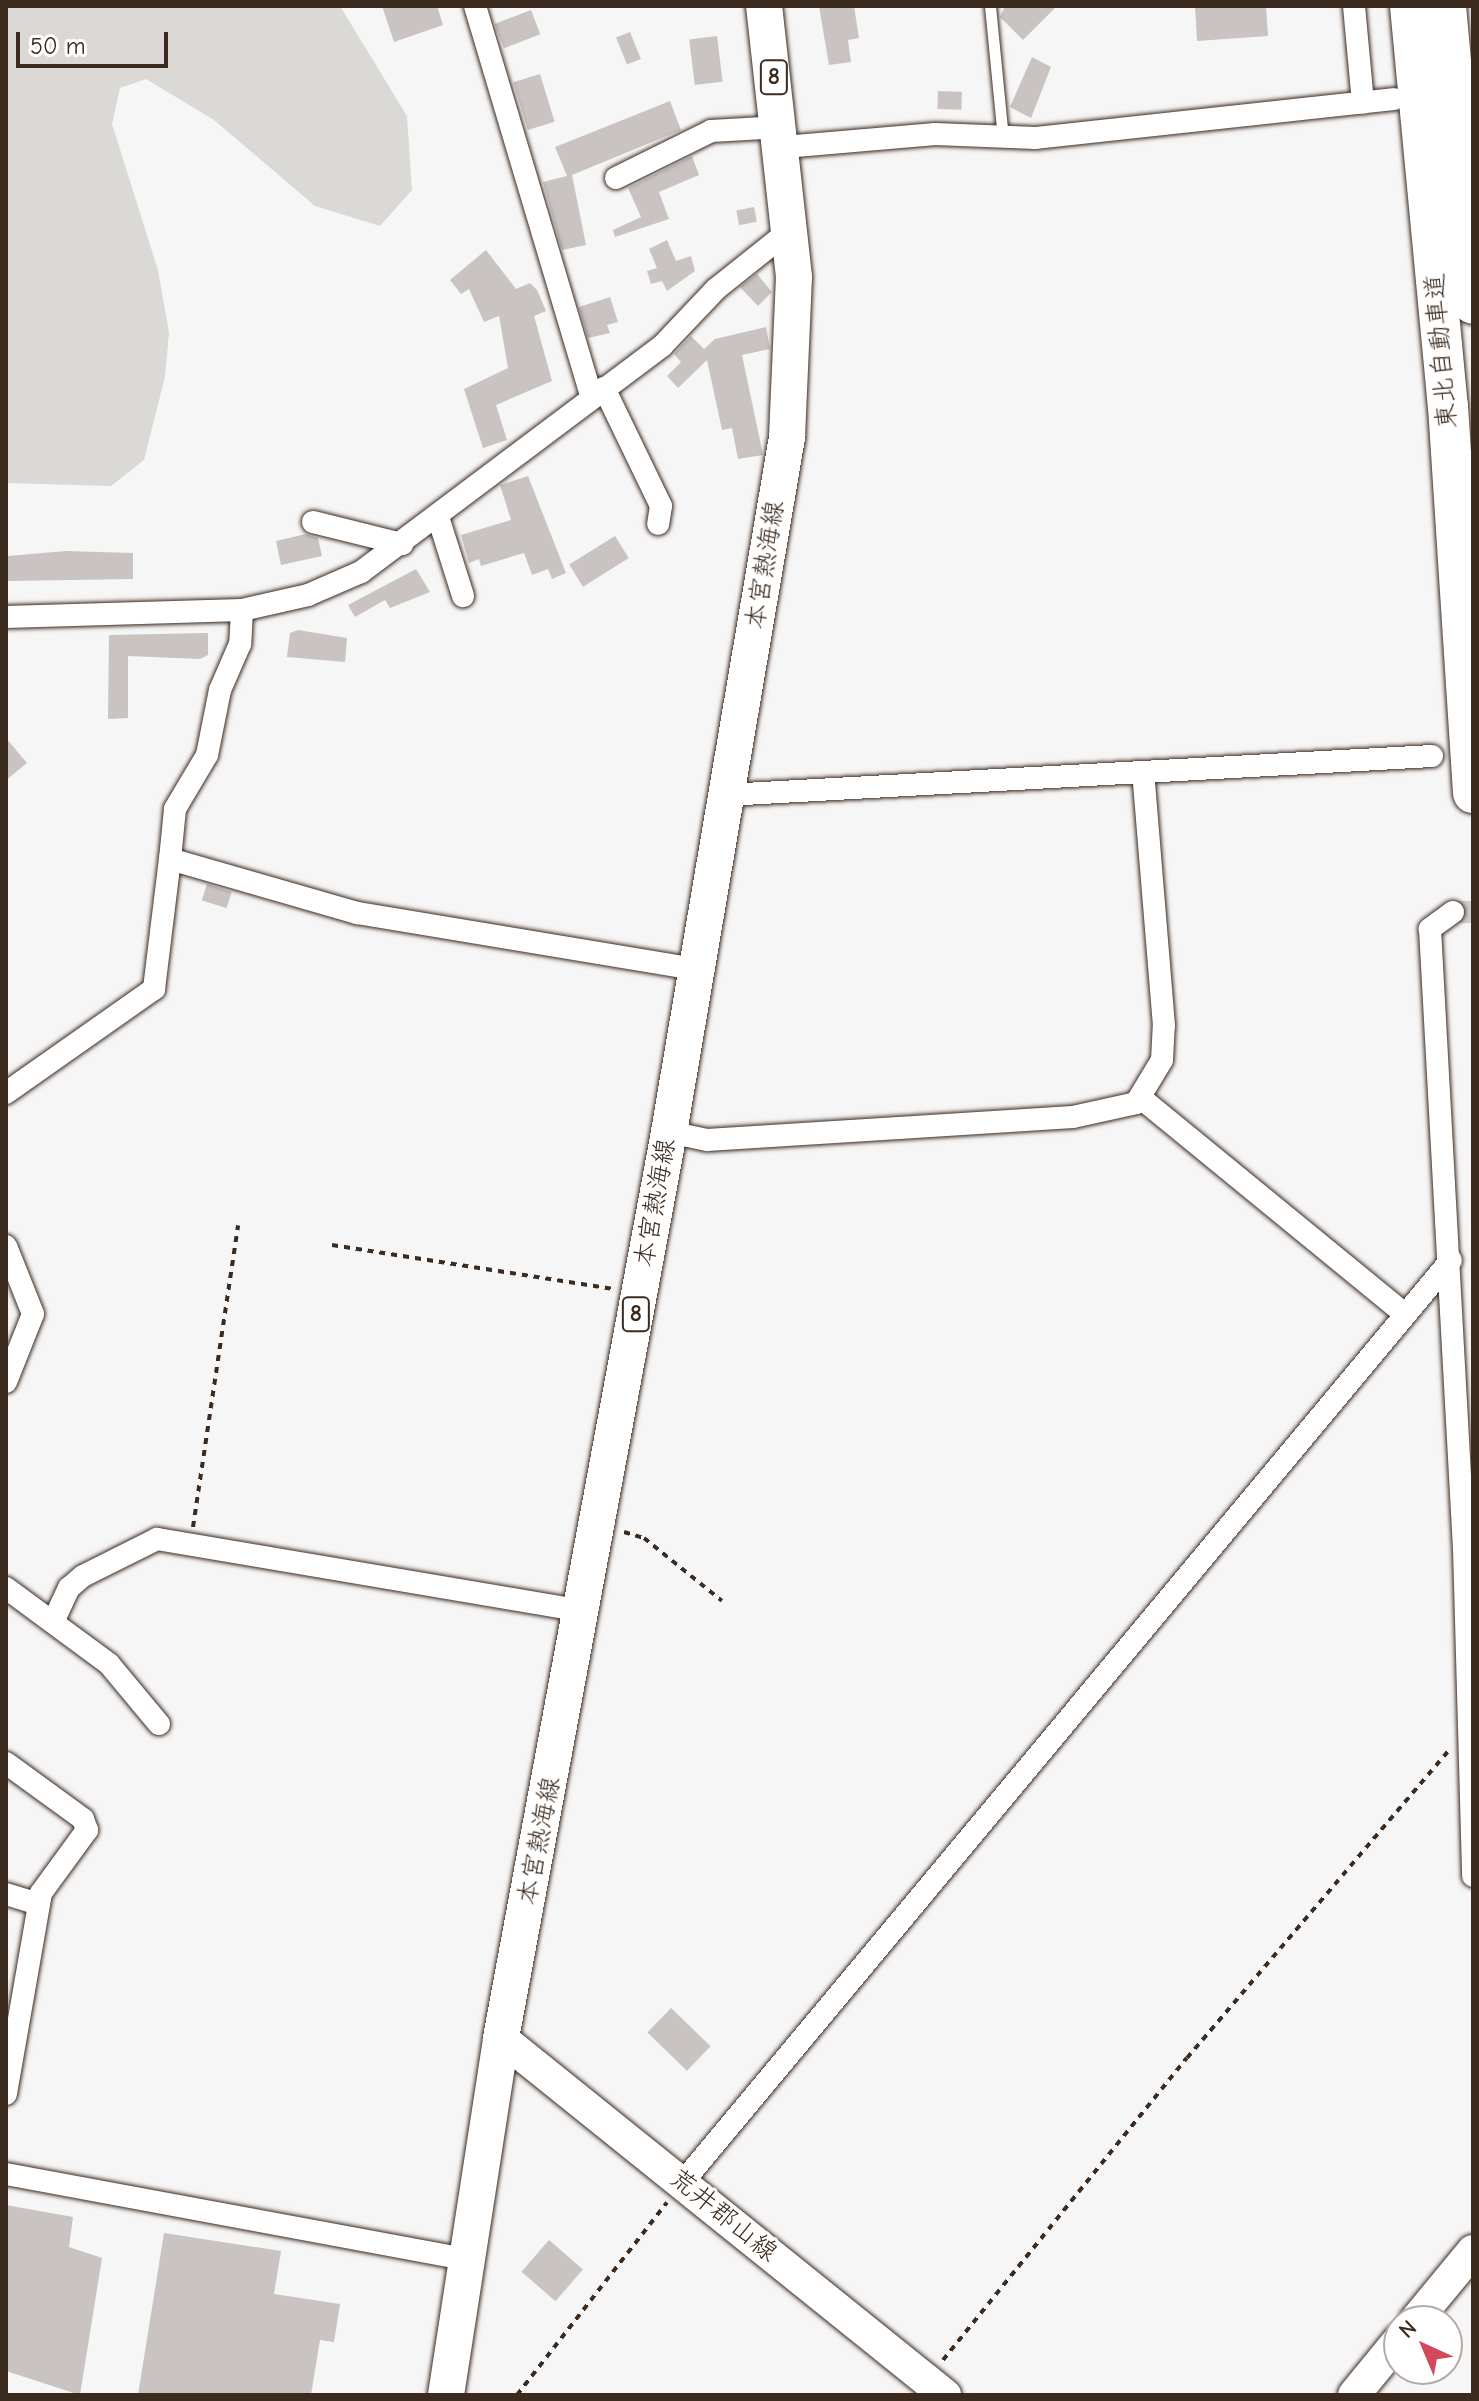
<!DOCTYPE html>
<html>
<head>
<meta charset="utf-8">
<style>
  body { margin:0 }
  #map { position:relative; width:1479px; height:2401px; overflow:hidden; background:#f7f6f6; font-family:"Comic Neue","Klee One",sans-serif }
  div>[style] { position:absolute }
  .green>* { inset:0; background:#dbd9d6 }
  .building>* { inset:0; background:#c9c3c1; transform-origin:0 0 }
  .street-tunnel>* { height:22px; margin-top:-11px; transform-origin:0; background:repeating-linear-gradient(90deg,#d1cdcb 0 22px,transparent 0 33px) }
  .path>* { height:4px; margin-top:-2px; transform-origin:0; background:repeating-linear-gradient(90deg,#3b2a1e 0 6px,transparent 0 12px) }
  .roads { filter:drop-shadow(0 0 2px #3b2a1e) drop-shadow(0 0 2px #3b2a1e) }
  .lane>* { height:11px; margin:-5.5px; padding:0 5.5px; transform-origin:5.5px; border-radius:5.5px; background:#fff }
  .street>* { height:22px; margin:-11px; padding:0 11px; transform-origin:11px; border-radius:11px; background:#fff }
  .secondary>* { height:32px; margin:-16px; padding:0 16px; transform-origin:16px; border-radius:16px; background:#fff }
  .primary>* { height:36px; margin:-18px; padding:0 18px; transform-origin:18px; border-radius:18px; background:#fff }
  .highway>* { height:40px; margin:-20px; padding:0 20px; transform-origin:20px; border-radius:20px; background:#fff }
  span { translate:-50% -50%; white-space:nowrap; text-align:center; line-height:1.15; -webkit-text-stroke:6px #fff; paint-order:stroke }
  .shield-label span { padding:2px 6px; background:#fff; border:2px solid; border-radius:6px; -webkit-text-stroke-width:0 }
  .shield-label { font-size:24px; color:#3b2a1e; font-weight:700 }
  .street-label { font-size:26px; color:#3b2a1e }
  .frame { position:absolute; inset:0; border:8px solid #3b2a1e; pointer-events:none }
  .north { position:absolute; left:1383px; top:2305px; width:80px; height:80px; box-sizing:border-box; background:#fff; border:2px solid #b1aaa5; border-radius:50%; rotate:316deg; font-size:22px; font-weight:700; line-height:32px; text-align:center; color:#3b2a1e }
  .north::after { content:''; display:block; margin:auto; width:28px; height:36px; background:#d1495b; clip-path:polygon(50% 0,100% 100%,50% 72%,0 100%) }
  .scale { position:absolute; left:16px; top:32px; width:152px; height:36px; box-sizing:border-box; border:4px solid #3b2a1e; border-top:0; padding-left:10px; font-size:24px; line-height:28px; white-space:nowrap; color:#3b2a1e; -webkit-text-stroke:6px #fff; paint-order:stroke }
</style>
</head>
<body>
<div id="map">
  <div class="green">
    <div style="clip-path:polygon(6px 6px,340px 6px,407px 116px,412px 190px,380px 226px,315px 206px,214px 120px,146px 79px,120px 88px,112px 124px,158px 270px,169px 333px,165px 377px,144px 460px,111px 486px,6px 483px)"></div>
  </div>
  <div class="building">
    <div style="clip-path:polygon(382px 6px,437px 6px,443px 25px,394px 42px)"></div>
    <div style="clip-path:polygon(819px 6px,854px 6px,859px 38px,848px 40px,851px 62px,829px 65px)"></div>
    <div style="clip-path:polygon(1005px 6px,1057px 6px,1023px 40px,1000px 17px)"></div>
    <div style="clip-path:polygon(1195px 6px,1266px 6px,1268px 36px,1197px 41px)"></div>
    <div style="left:531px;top:10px;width:26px;height:39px;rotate:69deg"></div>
    <div style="left:630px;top:32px;width:29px;height:15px;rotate:68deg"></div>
    <div style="left:717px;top:36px;width:46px;height:28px;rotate:83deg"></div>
    <div style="clip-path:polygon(1032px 57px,1051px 67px,1031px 118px,1010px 107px)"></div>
    <div style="left:540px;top:74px;width:50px;height:28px;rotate:73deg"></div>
    <div style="left:938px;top:91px;width:24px;height:18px;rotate:2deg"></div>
    <div style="clip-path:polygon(670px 101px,681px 130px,572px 175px,586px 245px,562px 250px,543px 182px,567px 176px,555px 147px)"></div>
    <div style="clip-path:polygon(692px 156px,699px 175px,659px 192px,669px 219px,615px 237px,613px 230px,641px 217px,628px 188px)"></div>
    <div style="left:754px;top:207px;width:15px;height:18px;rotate:79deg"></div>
    <div style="clip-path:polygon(667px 240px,676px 261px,691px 256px,695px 271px,667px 291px,662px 281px,651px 284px,647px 271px,657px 268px,649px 249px)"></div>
    <div style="clip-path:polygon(486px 250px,516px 289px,530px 283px,537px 290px,546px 311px,534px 316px,552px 381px,496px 405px,507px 440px,483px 448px,464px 389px,508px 368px,499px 316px,484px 322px,469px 289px,461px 294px,450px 280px)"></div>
    <div style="clip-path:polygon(757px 274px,772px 292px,758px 306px,740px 287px)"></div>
    <div style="clip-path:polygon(610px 297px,618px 322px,607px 325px,610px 333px,588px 338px,579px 307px)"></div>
    <div style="clip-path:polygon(766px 327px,770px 349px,742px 355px,763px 455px,738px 459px,732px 428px,722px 430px,707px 360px,678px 388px,667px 376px,681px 362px,674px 354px,691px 336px,704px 349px,715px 339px)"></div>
    <div style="clip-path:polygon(528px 476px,566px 573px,552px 579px,548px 569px,532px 575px,524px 553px,481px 566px,479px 559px,469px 563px,461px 535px,511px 520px,500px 485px)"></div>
    <div style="clip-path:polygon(306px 534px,318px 538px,322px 556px,281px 565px,276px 541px)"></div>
    <div style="left:615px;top:536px;width:26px;height:54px;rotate:58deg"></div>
    <div style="clip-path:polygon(66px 551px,133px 553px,133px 579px,8px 581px,8px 556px)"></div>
    <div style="clip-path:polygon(416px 569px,430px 592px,390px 608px,385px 600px,355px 617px,348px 605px)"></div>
    <div style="clip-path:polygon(298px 630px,347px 638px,345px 662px,287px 657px,290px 633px)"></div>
    <div style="clip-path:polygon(208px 633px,208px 655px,200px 659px,128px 656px,128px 718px,108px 719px,109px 635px)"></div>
    <div style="clip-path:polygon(6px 738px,27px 763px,6px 780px)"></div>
    <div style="left:207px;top:884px;width:26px;height:17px;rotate:18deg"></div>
    <div style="left:671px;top:2008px;width:55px;height:34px;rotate:44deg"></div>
    <div style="clip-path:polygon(6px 2205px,73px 2217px,69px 2247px,102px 2258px,80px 2395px,6px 2371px)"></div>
    <div style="clip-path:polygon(164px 2233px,281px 2251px,274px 2294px,340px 2304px,334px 2342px,320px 2340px,311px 2395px,138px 2395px)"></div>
    <div style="left:549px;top:2240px;width:45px;height:42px;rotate:41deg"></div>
  </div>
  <div class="street-tunnel">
    <div style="left:1453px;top:912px;width:20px"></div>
  </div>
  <div class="path">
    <div style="left:332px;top:1245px;width:285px;rotate:8.9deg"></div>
    <div style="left:193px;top:1527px;width:305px;rotate:-81.5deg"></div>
    <div style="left:624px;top:1532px;width:21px;rotate:17deg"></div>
    <div style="left:644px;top:1538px;width:100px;rotate:38.9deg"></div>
    <div style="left:943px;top:2360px;width:388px;rotate:-51.1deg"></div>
    <div style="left:1187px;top:2058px;width:403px;rotate:-49.6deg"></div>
    <div style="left:517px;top:2395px;width:244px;rotate:-52.1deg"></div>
  </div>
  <div class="roads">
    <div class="lane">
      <div style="left:990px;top:6px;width:134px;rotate:84.4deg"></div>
    </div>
    <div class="street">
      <div style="left:475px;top:6px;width:407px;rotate:73.4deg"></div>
      <div style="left:1354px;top:6px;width:97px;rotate:84.7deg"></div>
      <div style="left:784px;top:147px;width:152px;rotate:-4.9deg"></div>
      <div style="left:935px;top:134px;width:101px;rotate:2.3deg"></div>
      <div style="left:1036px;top:138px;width:360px;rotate:-6.2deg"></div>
      <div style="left:616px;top:178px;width:106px;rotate:-26.3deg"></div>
      <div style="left:711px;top:131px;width:70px;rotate:-3.3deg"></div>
      <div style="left:604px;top:388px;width:131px;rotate:64.2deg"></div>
      <div style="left:661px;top:506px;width:18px;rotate:99deg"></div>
      <div style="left:438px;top:517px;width:83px;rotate:72.4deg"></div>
      <div style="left:313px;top:522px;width:92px;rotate:13.9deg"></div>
      <div style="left:242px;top:610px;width:34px;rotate:93deg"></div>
      <div style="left:240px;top:644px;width:50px;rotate:113.5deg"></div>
      <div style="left:220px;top:690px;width:66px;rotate:101.3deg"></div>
      <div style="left:207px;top:755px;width:63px;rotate:120.7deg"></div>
      <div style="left:175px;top:809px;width:50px;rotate:95.7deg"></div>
      <div style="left:170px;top:859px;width:195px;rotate:16.1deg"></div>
      <div style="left:357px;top:913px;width:343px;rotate:9.4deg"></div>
      <div style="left:6px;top:617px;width:236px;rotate:-1.7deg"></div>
      <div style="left:242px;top:610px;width:68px;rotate:-12.8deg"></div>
      <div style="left:308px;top:595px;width:58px;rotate:-23.5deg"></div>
      <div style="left:361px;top:572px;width:376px;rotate:-36.9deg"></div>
      <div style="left:662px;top:346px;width:79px;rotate:-46.5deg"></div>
      <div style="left:716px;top:289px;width:95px;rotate:-38.6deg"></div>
      <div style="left:726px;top:795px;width:707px;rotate:-3.16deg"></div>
      <div style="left:1453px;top:912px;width:29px;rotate:144deg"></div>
      <div style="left:1430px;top:929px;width:620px;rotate:86.86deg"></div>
      <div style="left:1464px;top:1548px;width:328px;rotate:88.4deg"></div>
      <div style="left:6px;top:1093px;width:181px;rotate:-35.1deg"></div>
      <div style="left:154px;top:989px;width:131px;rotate:-83deg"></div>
      <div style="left:1142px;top:1099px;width:336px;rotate:39.3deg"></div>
      <div style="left:669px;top:1132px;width:39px;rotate:12deg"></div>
      <div style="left:707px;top:1140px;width:192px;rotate:-3.6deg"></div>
      <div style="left:899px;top:1128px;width:174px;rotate:-3.6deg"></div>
      <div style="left:1073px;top:1117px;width:65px;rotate:-12.5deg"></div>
      <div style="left:1136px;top:1103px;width:50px;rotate:-58.8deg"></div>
      <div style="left:1162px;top:1060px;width:34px;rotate:-87deg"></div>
      <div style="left:1164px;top:1026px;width:254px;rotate:-94.7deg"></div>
      <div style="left:6px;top:1246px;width:73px;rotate:68.3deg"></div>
      <div style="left:33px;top:1314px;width:73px;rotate:111.7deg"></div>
      <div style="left:6px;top:1588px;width:128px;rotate:36.4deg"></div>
      <div style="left:109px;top:1664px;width:78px;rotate:50.2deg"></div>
      <div style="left:53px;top:1622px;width:38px;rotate:-65deg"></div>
      <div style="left:69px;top:1588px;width:18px;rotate:-41deg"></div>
      <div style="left:83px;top:1576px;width:83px;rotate:-26.6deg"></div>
      <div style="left:157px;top:1539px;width:431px;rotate:9.6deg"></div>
      <div style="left:6px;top:1763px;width:95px;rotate:36deg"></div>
      <div style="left:83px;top:1819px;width:12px;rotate:70deg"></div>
      <div style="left:87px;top:1830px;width:78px;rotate:126.1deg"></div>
      <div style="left:41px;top:1893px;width:204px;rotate:99.9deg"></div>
      <div style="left:6px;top:1894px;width:34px;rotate:17deg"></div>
      <div style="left:6px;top:2174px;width:470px;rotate:10.5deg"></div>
      <div style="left:682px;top:2183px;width:1201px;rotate:-50.2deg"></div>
    </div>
    <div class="secondary">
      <div style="left:501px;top:2038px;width:570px;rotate:38.8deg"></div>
      <div style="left:1415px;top:2321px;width:91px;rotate:-50.4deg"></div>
      <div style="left:1354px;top:2395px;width:71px;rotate:-50.7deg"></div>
    </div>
    <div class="primary">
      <div style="left:446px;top:2395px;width:361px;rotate:-81.2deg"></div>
      <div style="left:501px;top:2038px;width:921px;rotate:-79.49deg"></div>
      <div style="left:669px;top:1132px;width:705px;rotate:-80.36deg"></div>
      <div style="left:787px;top:437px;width:160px;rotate:-87.5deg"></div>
      <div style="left:794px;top:277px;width:273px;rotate:-96.3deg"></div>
    </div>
    <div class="highway">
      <div style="left:1410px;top:6px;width:402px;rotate:84.6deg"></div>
      <div style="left:1448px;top:406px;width:388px;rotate:86.3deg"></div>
      <div style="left:1446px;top:6px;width:299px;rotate:84.8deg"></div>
    </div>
  </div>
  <div class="shield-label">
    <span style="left:774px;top:77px">8</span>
    <span style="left:636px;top:1314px">8</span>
  </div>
  <div class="street-label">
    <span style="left:1442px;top:351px;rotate:-95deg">東北自動車道</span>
    <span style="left:766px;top:565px;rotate:-81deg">本宮熱海線</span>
    <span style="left:656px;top:1203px;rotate:-80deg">本宮熱海線</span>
    <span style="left:540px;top:1841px;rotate:-79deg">本宮熱海線</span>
    <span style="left:723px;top:2216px;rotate:39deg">荒井郡山線</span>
  </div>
  <div class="frame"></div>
  <div class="north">N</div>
  <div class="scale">50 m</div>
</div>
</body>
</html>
